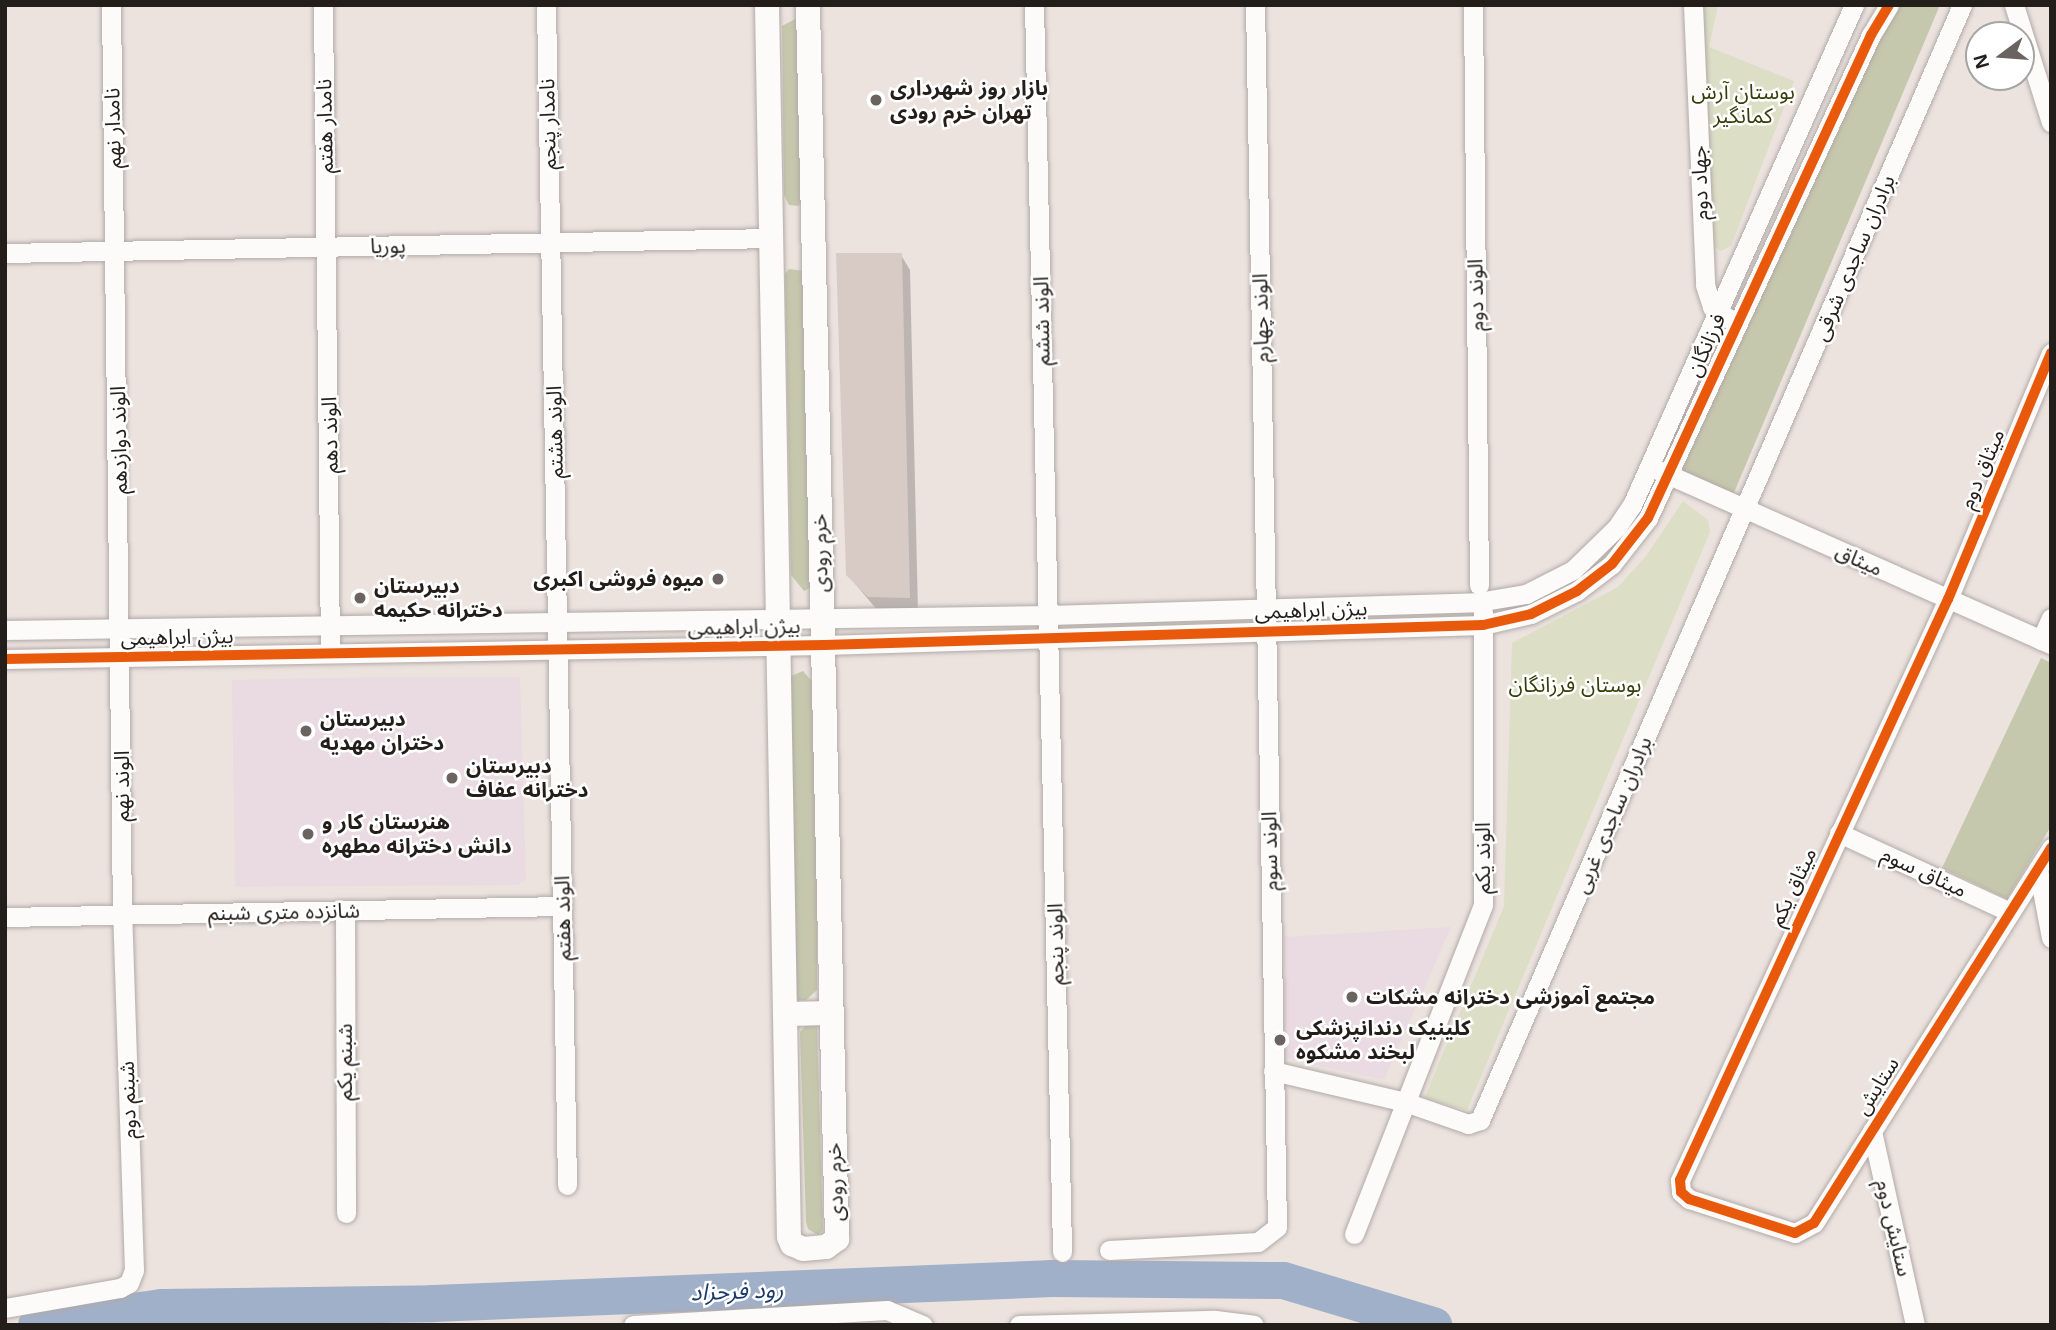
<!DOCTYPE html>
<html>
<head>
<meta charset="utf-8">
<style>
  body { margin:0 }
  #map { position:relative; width:2056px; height:1330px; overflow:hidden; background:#ece3df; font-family:Arial,"Noto Sans Arabic",sans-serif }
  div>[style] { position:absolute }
  .education>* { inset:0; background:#eadae1 }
  .green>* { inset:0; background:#dcdec6 }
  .forest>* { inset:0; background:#c6c8ad }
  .shadow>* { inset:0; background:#0003 }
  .river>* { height:37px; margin:-18.5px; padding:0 18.5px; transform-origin:18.5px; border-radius:18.5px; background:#a1b0c9 }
  .building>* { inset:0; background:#d8cbc5 }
  .roads { filter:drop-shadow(0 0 2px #b1aaa7) drop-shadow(0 0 2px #b1aaa7) }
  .minor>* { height:19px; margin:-9.5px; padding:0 9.5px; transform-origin:9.5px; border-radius:9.5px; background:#fcfbfa }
  .major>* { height:24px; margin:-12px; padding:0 12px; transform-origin:12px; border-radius:12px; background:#fcfbfa }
  .cycleway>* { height:10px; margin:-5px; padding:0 5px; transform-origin:5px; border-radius:5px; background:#e8590c }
  .dots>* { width:19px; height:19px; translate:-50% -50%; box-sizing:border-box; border:4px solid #fff; border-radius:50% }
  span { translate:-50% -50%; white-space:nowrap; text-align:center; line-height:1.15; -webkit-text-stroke:5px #fff; paint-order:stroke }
  .poi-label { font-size:21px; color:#241e1b; font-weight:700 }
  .left { translate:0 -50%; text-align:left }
  .right { translate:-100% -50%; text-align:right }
  .park-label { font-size:21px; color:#353e09 }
  .street-label { font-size:21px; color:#241e1b }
  .water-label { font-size:23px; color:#193969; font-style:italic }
  .frame { position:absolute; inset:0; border:7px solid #241e1b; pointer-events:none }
  .north { position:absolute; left:1965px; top:21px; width:70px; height:70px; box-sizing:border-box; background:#fff; border:2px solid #a7a5a4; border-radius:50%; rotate:254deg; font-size:19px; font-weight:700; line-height:28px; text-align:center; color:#241e1b }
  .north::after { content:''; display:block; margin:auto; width:24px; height:32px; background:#6a6360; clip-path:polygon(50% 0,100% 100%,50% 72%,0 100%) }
</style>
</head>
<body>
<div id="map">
  <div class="education">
    <div style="clip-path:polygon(377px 677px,520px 677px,526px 879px,518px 885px,235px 887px,232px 680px)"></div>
    <div style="clip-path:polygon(1451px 927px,1384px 1080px,1285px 1058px,1284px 937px)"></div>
  </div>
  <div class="green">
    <div style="clip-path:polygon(1702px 5px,1718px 5px,1709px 47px,1794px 81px,1731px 246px,1721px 251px,1709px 243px)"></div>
    <div style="clip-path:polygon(1683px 501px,1708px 520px,1710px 532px,1467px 1110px,1424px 1099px,1504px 906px,1512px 643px,1618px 587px,1646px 556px)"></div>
  </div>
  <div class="forest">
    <div style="clip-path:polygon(1899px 5px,1940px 5px,1733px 495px,1681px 471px,1839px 97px)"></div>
    <div style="clip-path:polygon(795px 19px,801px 23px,804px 200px,798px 206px,789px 205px,784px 195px,782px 26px)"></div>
    <div style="clip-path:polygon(789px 269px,804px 271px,810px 588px,804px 591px,791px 575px,785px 274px)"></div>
    <div style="clip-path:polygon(2041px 658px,2051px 663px,2051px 826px,2007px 899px,1942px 868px)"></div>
    <div style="clip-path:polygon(803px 671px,817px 687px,817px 990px,806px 1000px,798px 1000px,792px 993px,786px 678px)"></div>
    <div style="clip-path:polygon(817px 1024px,823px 1230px,818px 1235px,808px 1229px,806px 1222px,800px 1032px,805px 1026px)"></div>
  </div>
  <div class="shadow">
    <div style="clip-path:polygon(901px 255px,910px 270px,918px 612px,878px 611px,847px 574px)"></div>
  </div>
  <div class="river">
    <div style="left:36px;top:1325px;width:126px;rotate:-8.2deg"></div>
    <div style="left:161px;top:1307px;width:272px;rotate:-0.8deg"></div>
    <div style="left:433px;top:1303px;width:620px;rotate:-2.31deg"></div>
    <div style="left:1052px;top:1278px;width:231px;rotate:0.5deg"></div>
    <div style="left:1283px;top:1280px;width:157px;rotate:16.7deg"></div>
  </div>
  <div class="building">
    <div style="clip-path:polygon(836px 253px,902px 253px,910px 598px,868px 597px,846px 575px)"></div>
  </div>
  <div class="roads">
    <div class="minor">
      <div style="left:323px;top:5px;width:648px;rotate:89.38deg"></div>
      <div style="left:546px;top:5px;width:1180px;rotate:88.98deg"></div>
      <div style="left:1034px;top:5px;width:1247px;rotate:88.71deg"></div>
      <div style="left:1473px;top:5px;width:580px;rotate:89.41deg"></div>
      <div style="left:1693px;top:5px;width:280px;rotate:87.5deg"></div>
      <div style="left:1705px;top:285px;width:23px;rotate:72deg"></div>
      <div style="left:1712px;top:307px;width:21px;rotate:35deg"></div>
      <div style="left:2014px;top:5px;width:123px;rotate:72.5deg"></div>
      <div style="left:5px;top:253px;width:766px;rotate:-1.12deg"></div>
      <div style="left:2051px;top:353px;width:267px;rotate:112.7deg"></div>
      <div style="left:1948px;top:599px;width:640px;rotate:114.76deg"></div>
      <div style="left:1680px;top:1180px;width:12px;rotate:85deg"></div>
      <div style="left:1681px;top:1192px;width:11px;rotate:41deg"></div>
      <div style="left:1689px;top:1199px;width:111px;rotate:17.8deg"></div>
      <div style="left:1795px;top:1233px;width:21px;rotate:-28deg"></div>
      <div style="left:1814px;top:1223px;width:444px;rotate:-57.7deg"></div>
      <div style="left:1658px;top:470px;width:430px;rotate:23.9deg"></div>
      <div style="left:5px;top:630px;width:1044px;rotate:-0.82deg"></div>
      <div style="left:1049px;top:615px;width:429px;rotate:-1.7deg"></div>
      <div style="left:1478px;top:602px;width:49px;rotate:-9.5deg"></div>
      <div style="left:1526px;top:594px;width:53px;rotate:-27.1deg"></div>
      <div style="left:1573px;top:570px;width:62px;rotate:-44.3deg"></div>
      <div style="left:1617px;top:527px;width:27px;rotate:-56deg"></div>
      <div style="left:1632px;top:505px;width:547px;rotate:-66.06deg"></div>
      <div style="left:2041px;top:640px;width:24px;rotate:-66deg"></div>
      <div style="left:5px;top:659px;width:819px;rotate:-0.98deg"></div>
      <div style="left:824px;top:645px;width:659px;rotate:-1.74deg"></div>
      <div style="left:1483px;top:625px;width:49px;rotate:-12.9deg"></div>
      <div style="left:1531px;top:614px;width:51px;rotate:-26.6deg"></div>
      <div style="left:1577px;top:591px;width:44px;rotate:-37.6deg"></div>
      <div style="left:1612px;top:564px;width:58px;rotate:-52deg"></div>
      <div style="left:1648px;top:518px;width:532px;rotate:-65.22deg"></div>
      <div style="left:1871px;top:35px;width:35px;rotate:-59deg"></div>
      <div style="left:1839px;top:833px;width:188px;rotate:24.8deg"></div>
      <div style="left:2038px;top:869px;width:70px;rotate:79.3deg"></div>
      <div style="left:345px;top:911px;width:302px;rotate:89.8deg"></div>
      <div style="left:5px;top:917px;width:557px;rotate:-1.13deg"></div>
      <div style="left:1273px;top:1071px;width:136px;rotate:13.2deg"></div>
      <div style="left:1405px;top:1102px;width:67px;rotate:19.2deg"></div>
      <div style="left:1468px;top:1124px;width:13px;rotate:-18deg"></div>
      <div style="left:1480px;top:1120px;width:1215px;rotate:-66.62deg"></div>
      <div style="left:1872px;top:1131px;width:199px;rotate:77.5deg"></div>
      <div style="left:1354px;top:1234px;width:353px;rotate:-68.6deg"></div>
      <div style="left:1483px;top:905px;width:293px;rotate:-90deg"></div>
      <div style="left:1109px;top:1250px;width:149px;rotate:-3.1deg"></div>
      <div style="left:1258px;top:1242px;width:24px;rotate:-38deg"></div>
      <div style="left:1277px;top:1227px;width:1222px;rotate:-91.03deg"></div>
      <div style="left:5px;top:1308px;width:117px;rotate:-9.9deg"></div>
      <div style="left:120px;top:1288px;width:10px;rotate:-29deg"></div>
      <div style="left:129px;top:1283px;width:14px;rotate:-69deg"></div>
      <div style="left:134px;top:1270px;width:355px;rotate:-91.9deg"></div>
      <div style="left:122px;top:915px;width:910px;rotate:-90.69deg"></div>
      <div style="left:633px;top:1325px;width:254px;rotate:-3.4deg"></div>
      <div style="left:887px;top:1310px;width:39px;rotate:23deg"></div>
      <div style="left:1019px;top:1325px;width:196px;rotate:-1.5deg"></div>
      <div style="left:1215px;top:1320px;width:39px;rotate:7deg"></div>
    </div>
    <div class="major">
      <div style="left:767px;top:5px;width:1232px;rotate:88.98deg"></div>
      <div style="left:789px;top:1237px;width:8px;rotate:67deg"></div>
      <div style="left:792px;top:1244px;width:12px;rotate:24deg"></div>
      <div style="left:803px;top:1249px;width:23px;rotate:-5deg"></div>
      <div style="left:826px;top:1247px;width:14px;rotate:-36deg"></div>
      <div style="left:837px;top:1239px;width:1234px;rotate:-91.35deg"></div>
      <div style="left:786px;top:1014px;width:45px;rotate:-1.3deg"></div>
    </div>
  </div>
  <div class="cycleway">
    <div style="left:2051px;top:353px;width:267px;rotate:112.7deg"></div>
    <div style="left:1948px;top:599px;width:640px;rotate:114.76deg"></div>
    <div style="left:1680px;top:1180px;width:12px;rotate:85deg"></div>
    <div style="left:1681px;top:1192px;width:11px;rotate:41deg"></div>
    <div style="left:1689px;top:1199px;width:111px;rotate:17.8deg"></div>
    <div style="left:1795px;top:1233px;width:21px;rotate:-28deg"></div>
    <div style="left:1814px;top:1223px;width:444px;rotate:-57.7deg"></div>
    <div style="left:5px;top:659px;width:819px;rotate:-0.98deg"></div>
    <div style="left:824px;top:645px;width:659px;rotate:-1.74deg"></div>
    <div style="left:1483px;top:625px;width:49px;rotate:-12.9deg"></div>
    <div style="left:1531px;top:614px;width:51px;rotate:-26.6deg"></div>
    <div style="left:1577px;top:591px;width:44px;rotate:-37.6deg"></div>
    <div style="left:1612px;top:564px;width:58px;rotate:-52deg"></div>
    <div style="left:1648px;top:518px;width:532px;rotate:-65.22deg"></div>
    <div style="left:1871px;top:35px;width:35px;rotate:-59deg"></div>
  </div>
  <div class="dots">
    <div style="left:876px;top:100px;background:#6a6360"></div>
    <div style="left:718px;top:579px;background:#6a6360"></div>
    <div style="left:360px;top:598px;background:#6a6360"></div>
    <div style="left:306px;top:731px;background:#6a6360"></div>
    <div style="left:452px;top:778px;background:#6a6360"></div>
    <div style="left:308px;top:834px;background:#6a6360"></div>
    <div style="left:1352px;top:997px;background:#6a6360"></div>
    <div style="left:1280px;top:1040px;background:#6a6360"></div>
  </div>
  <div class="poi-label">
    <span class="left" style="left:890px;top:100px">بازار روز شهرداری<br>تهران خرم رودی</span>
    <span class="right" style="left:704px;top:579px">میوه فروشی اکبری</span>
    <span class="left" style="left:374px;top:598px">دبیرستان<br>دخترانه حکیمه</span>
    <span class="left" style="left:320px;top:731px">دبیرستان<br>دختران مهدیه</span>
    <span class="left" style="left:466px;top:778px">دبیرستان<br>دخترانه عفاف</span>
    <span class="left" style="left:322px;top:834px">هنرستان کار و<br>دانش دخترانه مطهره</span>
    <span class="left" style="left:1366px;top:997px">مجتمع آموزشی دخترانه مشکات</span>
    <span class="left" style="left:1296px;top:1040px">کلینیک دندانپزشکی<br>لبخند مشکوه</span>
  </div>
  <div class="park-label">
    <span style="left:1743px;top:104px">بوستان آرش<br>کمانگیر</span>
    <span style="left:1575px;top:685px">بوستان فرزانگان</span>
  </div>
  <div class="street-label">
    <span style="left:548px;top:124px;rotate:-91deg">نامدار پنجم</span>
    <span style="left:325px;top:126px;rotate:-91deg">نامدار هفتم</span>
    <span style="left:113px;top:128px;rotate:-91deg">نامدار نهم</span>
    <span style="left:1700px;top:183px;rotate:-92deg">جهاد دوم</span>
    <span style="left:388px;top:246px;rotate:-1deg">پوریا</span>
    <span style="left:1854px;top:258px;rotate:-67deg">برادران ساجدی شرقی</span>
    <span style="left:1476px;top:295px;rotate:-91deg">الوند دوم</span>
    <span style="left:1261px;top:318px;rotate:-91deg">الوند چهارم</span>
    <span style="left:1042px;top:321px;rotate:-91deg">الوند ششم</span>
    <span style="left:1706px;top:345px;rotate:-66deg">فرزانگان</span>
    <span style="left:555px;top:432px;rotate:-91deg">الوند هشتم</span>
    <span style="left:330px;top:435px;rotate:-91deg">الوند دهم</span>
    <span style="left:119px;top:440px;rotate:-91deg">الوند دوازدهم</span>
    <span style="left:1982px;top:469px;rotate:-67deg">میثاق دوم</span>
    <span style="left:820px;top:553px;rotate:-91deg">خرم رودی</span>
    <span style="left:1859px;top:560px;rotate:24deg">میثاق</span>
    <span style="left:1311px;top:610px;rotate:-2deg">بیژن ابراهیمی</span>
    <span style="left:744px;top:627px;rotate:-1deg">بیژن ابراهیمی</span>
    <span style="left:177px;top:637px;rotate:-1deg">بیژن ابراهیمی</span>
    <span style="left:122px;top:786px;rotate:-90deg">الوند نهم</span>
    <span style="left:1613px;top:815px;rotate:-67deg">برادران ساجدی غربی</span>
    <span style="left:1270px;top:851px;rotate:-91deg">الوند سوم</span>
    <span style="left:1483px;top:858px;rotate:-90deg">الوند یکم</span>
    <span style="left:1924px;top:872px;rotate:25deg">میثاق سوم</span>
    <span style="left:1793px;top:887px;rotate:-65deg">میثاق یکم</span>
    <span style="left:284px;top:912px;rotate:-1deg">شانزده متری شبنم</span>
    <span style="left:563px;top:918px;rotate:-91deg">الوند هفتم</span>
    <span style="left:1056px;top:944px;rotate:-91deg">الوند پنجم</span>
    <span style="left:345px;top:1062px;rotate:-90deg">شبنم یکم</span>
    <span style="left:1877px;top:1086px;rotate:-58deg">ستایش</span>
    <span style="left:128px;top:1100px;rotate:-92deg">شبنم دوم</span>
    <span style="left:835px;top:1182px;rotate:-92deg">خرم رودی</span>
    <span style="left:1894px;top:1228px;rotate:77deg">ستایش دوم</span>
  </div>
  <div class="water-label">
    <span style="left:737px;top:1291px;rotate:-2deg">رود فرحزاد</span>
  </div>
  <div class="frame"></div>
  <div class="north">N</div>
</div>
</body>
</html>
